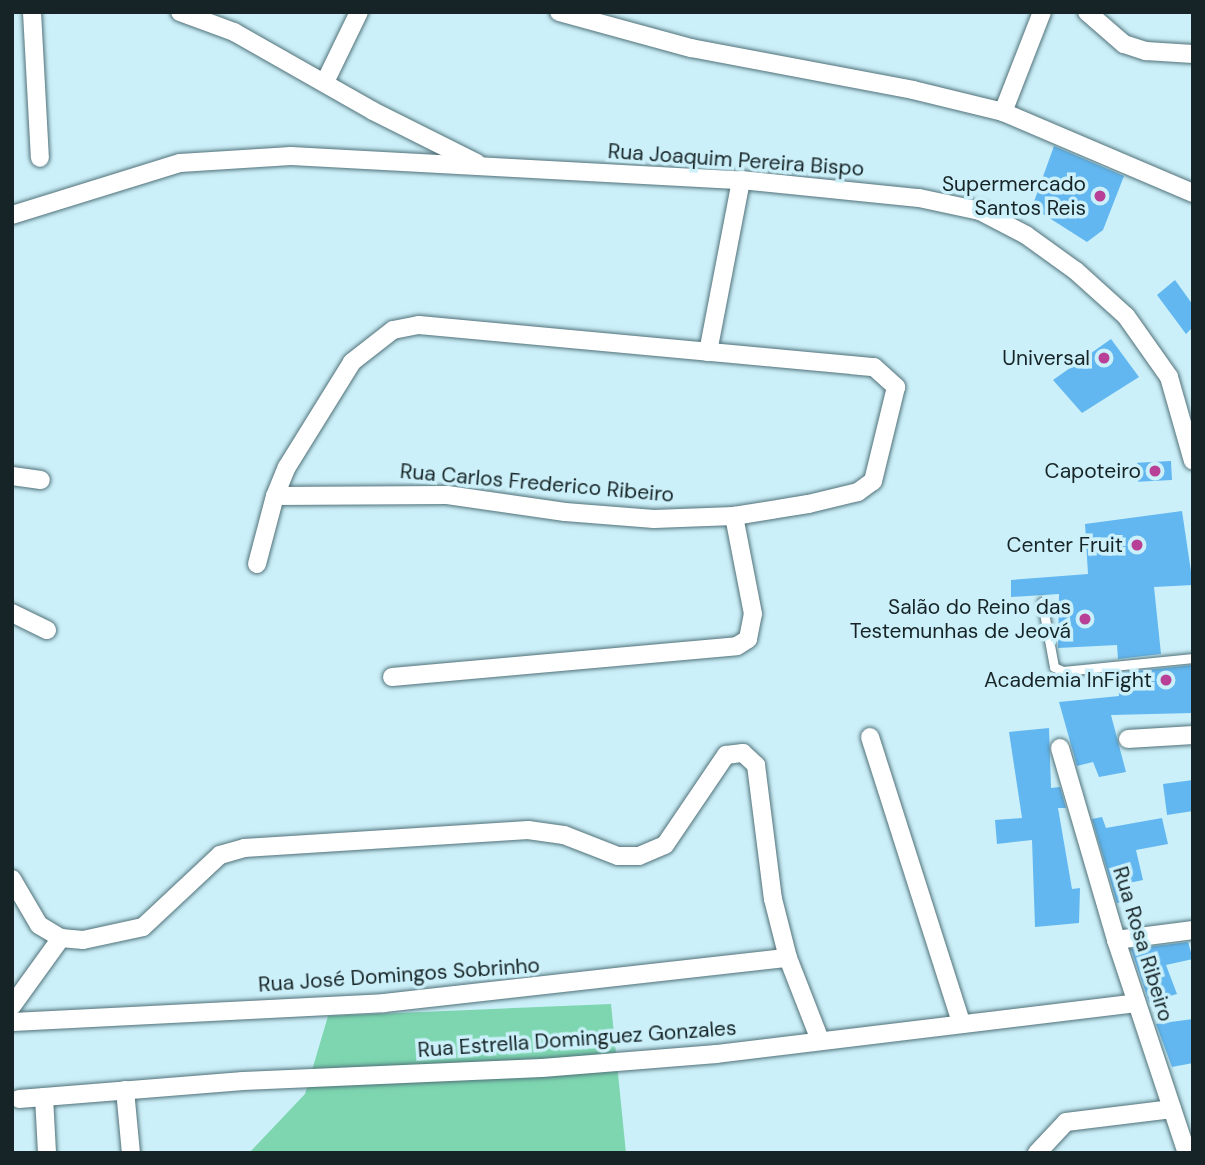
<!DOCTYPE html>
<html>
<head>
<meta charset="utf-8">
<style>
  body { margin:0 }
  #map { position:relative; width:1205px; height:1165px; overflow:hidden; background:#ccf0f9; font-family:"DM Sans",sans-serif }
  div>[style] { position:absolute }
  .green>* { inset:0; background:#7dd6b0 }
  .building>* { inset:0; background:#62b7f0; transform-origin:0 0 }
  .roads { filter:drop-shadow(0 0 2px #517179) drop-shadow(0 0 2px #517179) }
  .lane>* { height:9px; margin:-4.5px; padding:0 4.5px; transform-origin:4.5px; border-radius:4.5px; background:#fff }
  .street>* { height:18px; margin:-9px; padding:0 9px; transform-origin:9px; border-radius:9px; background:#fff }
  .dots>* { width:19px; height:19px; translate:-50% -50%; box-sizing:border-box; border:4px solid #ccf0f9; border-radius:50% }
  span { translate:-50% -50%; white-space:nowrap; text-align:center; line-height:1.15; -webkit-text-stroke:7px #ccf0f9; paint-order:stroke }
  .street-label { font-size:21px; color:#162427 }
  .poi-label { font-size:21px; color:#162427 }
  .right { translate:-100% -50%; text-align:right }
  .frame { position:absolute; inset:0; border:14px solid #162427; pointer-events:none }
</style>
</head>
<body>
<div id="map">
  <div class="green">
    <div style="clip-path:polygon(611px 1004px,626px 1153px,249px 1153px,305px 1094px,328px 1016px)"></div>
  </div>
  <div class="building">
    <div style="clip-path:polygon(1054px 146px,1124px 176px,1103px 230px,1087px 242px,1032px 207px)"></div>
    <div style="clip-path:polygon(1175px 280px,1193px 305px,1193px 327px,1186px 334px,1157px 295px)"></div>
    <div style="clip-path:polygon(1111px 339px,1139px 377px,1082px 413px,1053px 380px)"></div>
    <div style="left:1171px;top:461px;width:19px;height:34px;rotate:87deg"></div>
    <div style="clip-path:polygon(1182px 511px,1193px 585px,1154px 587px,1161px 654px,1118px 659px,1117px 645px,1058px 648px,1059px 594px,1011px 597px,1011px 580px,1088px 574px,1085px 524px)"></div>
    <div style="clip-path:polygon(1193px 665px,1193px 713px,1111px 715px,1126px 772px,1099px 777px,1093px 762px,1077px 766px,1059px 702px,1119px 696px,1118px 673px)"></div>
    <div style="clip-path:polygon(1049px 728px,1051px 788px,1060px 787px,1066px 808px,1058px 808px,1072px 889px,1080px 888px,1079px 923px,1035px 927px,1032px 840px,997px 844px,995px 820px,1022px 818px,1009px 732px)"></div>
    <div style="clip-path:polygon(1193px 780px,1193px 811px,1167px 815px,1163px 784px)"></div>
    <div style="clip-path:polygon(1102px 817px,1106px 828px,1162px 818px,1168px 844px,1136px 850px,1143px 880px,1129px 883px,1132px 901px,1117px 903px,1092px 819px)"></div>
    <div style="clip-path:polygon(1188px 942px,1193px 959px,1166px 965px,1177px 994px,1149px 1002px,1131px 949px)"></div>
    <div style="clip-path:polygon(1193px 1019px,1193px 1063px,1172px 1067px,1156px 1024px)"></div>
  </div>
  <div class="roads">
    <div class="lane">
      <div style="left:1042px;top:602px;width:66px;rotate:79.5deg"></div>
      <div style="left:1054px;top:667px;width:10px;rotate:24deg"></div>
      <div style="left:1063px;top:671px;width:131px;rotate:-5.7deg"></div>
    </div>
    <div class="street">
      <div style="left:32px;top:12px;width:146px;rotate:86.9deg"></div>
      <div style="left:180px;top:12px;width:58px;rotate:20.3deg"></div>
      <div style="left:234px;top:32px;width:160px;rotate:29.6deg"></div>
      <div style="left:373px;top:111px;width:116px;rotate:26.6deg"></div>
      <div style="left:559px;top:12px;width:137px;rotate:15.3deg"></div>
      <div style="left:691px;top:48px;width:226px;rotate:10.7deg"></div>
      <div style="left:913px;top:90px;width:93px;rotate:13.7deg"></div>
      <div style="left:1003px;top:112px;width:207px;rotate:23.1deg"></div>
      <div style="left:1087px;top:12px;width:49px;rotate:40.9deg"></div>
      <div style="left:1124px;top:44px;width:23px;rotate:18deg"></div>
      <div style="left:1146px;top:51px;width:47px;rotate:3.7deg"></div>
      <div style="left:325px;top:82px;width:78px;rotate:-64.1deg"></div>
      <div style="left:1003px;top:112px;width:107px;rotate:-68.7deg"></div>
      <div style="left:12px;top:215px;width:176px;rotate:-17.2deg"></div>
      <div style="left:180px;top:163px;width:111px;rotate:-3.6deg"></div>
      <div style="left:291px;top:156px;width:451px;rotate:3.1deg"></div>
      <div style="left:741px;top:180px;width:179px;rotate:5.8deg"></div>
      <div style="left:919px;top:198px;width:62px;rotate:12deg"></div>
      <div style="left:980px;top:211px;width:52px;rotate:27.6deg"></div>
      <div style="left:1026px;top:235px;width:62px;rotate:35.8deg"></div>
      <div style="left:1076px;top:271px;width:67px;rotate:42deg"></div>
      <div style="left:1126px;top:316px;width:75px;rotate:54.8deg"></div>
      <div style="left:1169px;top:377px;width:87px;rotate:74.1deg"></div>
      <div style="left:708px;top:352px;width:175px;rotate:-79.1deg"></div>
      <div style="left:12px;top:476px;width:29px;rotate:8deg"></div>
      <div style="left:257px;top:564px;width:70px;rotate:-75.2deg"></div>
      <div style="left:275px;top:496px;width:31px;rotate:-68deg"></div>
      <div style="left:287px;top:467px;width:123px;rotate:-58.2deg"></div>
      <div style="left:352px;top:362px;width:52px;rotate:-38deg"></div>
      <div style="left:393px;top:330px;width:26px;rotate:-11deg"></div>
      <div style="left:419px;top:325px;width:457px;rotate:5.3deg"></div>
      <div style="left:874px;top:367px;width:30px;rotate:42deg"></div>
      <div style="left:896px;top:387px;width:97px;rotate:103.7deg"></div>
      <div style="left:873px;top:481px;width:19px;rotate:144deg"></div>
      <div style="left:858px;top:492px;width:51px;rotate:166.5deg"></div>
      <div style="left:808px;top:504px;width:75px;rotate:170.8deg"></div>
      <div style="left:734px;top:516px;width:80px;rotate:177.9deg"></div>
      <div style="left:654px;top:519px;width:89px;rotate:-175.5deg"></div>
      <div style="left:565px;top:512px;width:119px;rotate:-171.8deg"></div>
      <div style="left:447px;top:495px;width:172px;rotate:179.7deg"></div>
      <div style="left:12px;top:613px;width:39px;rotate:26deg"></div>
      <div style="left:392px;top:677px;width:346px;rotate:-5.1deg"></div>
      <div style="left:737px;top:646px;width:13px;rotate:-32deg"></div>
      <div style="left:748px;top:639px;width:25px;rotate:-79deg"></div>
      <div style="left:753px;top:614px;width:100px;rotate:-101deg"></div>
      <div style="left:870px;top:737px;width:299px;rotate:72.3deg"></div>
      <div style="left:1128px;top:739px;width:65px;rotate:-3.5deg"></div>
      <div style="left:1060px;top:748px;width:200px;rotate:73.7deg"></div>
      <div style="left:1116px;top:940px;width:225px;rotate:71.6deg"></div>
      <div style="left:12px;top:879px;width:53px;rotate:59.6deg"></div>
      <div style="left:39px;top:925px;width:26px;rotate:31deg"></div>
      <div style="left:61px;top:938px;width:22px;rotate:5deg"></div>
      <div style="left:83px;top:940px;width:61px;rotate:-12.2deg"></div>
      <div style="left:143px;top:927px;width:105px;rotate:-43.1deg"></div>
      <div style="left:220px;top:855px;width:25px;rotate:-16deg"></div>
      <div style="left:244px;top:848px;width:285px;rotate:-3.6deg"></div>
      <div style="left:528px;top:830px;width:36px;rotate:8deg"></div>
      <div style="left:564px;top:835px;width:58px;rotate:21.3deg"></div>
      <div style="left:618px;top:856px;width:21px"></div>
      <div style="left:639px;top:856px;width:28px;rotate:-23deg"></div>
      <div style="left:665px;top:845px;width:109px;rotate:-55.9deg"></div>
      <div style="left:726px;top:755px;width:17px;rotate:-7deg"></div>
      <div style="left:743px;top:753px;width:18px;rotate:43deg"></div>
      <div style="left:756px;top:765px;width:135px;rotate:82.8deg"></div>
      <div style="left:773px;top:899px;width:61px;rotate:75.7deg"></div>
      <div style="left:788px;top:958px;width:88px;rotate:68.7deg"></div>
      <div style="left:1116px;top:940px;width:78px;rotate:-7.4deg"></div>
      <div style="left:12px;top:1006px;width:84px;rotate:-54.2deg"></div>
      <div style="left:12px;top:1022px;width:372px;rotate:-2.9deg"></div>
      <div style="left:384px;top:1003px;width:406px;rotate:-6.4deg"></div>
      <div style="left:125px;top:1090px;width:63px;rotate:84.6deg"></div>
      <div style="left:44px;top:1097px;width:56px;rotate:86.9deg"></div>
      <div style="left:19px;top:1099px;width:225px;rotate:-4.6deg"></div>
      <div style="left:243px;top:1081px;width:299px;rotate:-2.5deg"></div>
      <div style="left:542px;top:1068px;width:175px;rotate:-4.6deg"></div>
      <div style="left:716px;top:1054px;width:423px;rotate:-6.9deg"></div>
      <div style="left:1037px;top:1153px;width:42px;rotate:-46.9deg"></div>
      <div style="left:1066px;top:1122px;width:107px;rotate:-7deg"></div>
    </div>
  </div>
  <div class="dots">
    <div style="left:1100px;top:196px;background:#b84096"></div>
    <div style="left:1104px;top:358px;background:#b84096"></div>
    <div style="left:1155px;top:471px;background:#b84096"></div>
    <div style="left:1137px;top:545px;background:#b84096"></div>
    <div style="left:1085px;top:619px;background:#b84096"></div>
    <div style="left:1166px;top:680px;background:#b84096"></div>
  </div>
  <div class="street-label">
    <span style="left:736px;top:160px;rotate:4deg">Rua Joaquim Pereira Bispo</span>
    <span style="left:537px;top:483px;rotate:5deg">Rua Carlos Frederico Ribeiro</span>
    <span style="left:1143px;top:944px;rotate:73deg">Rua Rosa Ribeiro</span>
    <span style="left:399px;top:975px;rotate:-4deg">Rua José Domingos Sobrinho</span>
    <span style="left:577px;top:1039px;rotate:-4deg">Rua Estrella Dominguez Gonzales</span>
  </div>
  <div class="poi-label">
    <span class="right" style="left:1086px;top:196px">Supermercado<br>Santos Reis</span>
    <span class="right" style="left:1090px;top:358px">Universal</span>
    <span class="right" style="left:1141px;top:471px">Capoteiro</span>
    <span class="right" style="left:1123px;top:545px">Center Fruit</span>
    <span class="right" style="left:1071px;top:619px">Salão do Reino das<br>Testemunhas de Jeová</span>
    <span class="right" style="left:1152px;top:680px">Academia InFight</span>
  </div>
  <div class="frame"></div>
</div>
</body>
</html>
